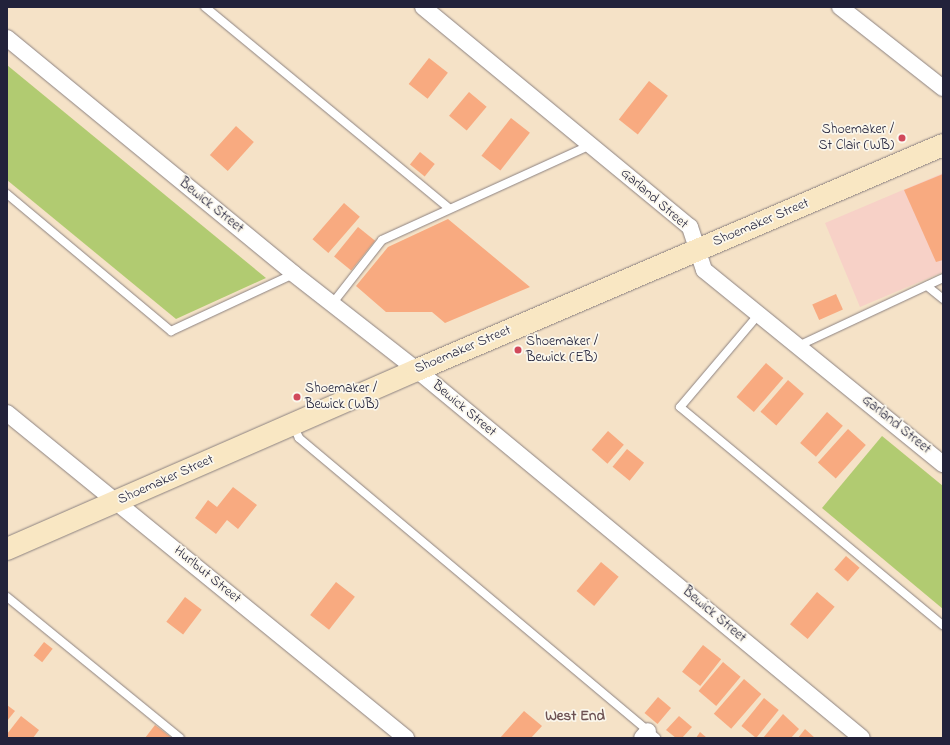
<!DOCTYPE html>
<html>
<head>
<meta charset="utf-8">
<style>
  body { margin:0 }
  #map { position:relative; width:950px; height:745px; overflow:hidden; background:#f5e2c7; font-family:"Indie Flower",sans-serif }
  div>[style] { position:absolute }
  .built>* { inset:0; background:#f7d1c7 }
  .green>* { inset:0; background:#b1cb71 }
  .building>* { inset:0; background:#f8aa80; transform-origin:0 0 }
  .roads { filter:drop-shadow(0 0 1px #8c8281) drop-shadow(0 0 1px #8c8281) }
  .lane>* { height:8px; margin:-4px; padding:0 4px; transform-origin:4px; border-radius:4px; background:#fff }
  .street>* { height:16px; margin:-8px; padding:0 8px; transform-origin:8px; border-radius:8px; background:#fff }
  .secondary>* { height:22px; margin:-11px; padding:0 11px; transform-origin:11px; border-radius:11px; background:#f9e7c3 }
  .dots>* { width:11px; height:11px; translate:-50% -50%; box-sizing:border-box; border:2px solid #fbf7ec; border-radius:50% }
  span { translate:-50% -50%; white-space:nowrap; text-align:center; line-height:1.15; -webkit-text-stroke:3.5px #fbf7ec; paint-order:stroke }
  .poi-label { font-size:14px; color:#22223b }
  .right { translate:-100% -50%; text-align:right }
  .left { translate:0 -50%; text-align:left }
  .street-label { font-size:14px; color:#22223b }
  .neighbourhood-label { font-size:15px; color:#6d5253; font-weight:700 }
  .frame { position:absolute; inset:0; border:8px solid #22223b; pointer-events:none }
</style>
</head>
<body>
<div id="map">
  <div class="built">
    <div style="clip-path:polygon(943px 173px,943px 272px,860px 307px,825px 223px)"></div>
  </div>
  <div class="green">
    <div style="clip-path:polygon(7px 65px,266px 278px,176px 319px,7px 180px)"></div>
    <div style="clip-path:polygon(882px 436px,943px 486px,943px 609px,822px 508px)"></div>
  </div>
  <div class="building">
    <div style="left:429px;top:58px;width:24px;height:33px;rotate:38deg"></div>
    <div style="left:649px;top:81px;width:24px;height:49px;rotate:38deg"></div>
    <div style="left:469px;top:92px;width:23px;height:31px;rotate:40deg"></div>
    <div style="left:511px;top:118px;width:24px;height:48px;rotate:38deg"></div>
    <div style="left:236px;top:126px;width:24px;height:39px;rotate:42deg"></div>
    <div style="left:420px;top:152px;width:19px;height:16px;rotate:39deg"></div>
    <div style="clip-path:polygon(943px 174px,943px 260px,936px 262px,904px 190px)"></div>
    <div style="left:344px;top:203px;width:21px;height:48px;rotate:41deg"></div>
    <div style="clip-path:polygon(448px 219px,530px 287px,445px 323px,432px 312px,386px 312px,356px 286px,388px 247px)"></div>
    <div style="left:358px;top:227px;width:22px;height:38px;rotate:39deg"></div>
    <div style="left:836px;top:294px;width:17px;height:26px;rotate:66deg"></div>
    <div style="left:766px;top:363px;width:23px;height:45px;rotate:41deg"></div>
    <div style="left:788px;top:380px;width:21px;height:42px;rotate:41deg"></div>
    <div style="left:827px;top:412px;width:21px;height:41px;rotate:41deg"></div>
    <div style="left:848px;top:429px;width:24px;height:45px;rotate:42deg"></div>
    <div style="left:608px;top:431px;width:21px;height:25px;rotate:41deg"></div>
    <div style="left:627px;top:449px;width:22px;height:23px;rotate:39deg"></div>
    <div style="clip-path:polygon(233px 487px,257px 505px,238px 529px,227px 520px,216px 534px,195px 518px,208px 500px,217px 507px)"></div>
    <div style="left:846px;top:556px;width:18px;height:18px;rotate:41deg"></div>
    <div style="left:601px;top:562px;width:23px;height:38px;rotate:40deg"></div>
    <div style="left:336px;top:582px;width:24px;height:42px;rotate:38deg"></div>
    <div style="left:817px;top:592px;width:23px;height:42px;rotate:40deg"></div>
    <div style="left:185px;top:597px;width:21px;height:31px;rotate:37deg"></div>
    <div style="left:44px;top:642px;width:11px;height:17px;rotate:38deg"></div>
    <div style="left:703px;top:645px;width:23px;height:34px;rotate:38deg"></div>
    <div style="left:723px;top:662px;width:23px;height:38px;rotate:40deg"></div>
    <div style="left:744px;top:679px;width:23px;height:46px;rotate:41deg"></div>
    <div style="left:658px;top:697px;width:17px;height:21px;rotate:40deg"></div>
    <div style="left:764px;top:698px;width:19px;height:36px;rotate:39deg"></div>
    <div style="clip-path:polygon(7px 705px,15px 711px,7px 721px)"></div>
    <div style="clip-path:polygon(524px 711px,542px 726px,531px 738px,500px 738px)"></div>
    <div style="clip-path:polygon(783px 714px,799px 729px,791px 738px,763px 738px)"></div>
    <div style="clip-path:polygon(21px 716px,39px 730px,33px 738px,7px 738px,7px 734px)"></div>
    <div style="clip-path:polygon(679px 716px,692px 727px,682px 738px,676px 738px,666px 730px)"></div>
    <div style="clip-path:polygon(155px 725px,172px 738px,145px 738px)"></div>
    <div style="clip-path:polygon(805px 729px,815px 738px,798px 738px)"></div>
    <div style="clip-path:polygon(700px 732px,707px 738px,696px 738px)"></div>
  </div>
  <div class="roads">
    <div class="lane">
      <div style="left:205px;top:7px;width:316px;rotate:39.5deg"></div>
      <div style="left:7px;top:194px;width:214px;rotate:39.9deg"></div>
      <div style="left:171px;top:331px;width:136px;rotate:-24.9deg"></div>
      <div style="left:927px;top:286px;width:21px;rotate:39deg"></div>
      <div style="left:332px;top:304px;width:81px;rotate:-52deg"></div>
      <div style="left:382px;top:240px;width:229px;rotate:-24.5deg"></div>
      <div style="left:759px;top:314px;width:122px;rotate:130.3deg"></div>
      <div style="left:680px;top:407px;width:342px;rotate:39.7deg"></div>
      <div style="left:798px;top:346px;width:160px;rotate:-25.1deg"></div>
      <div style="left:293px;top:425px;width:14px;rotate:65deg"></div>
      <div style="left:299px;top:438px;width:466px;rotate:40deg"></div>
      <div style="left:7px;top:597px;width:223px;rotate:39.2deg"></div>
    </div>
    <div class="street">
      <div style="left:423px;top:7px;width:346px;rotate:39.5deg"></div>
      <div style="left:690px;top:227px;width:45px;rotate:72deg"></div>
      <div style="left:704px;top:270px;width:308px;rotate:39.1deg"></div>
      <div style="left:840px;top:7px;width:131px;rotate:38.2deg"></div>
      <div style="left:7px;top:38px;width:372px;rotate:39.4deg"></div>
      <div style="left:294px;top:274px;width:156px;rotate:38deg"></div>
      <div style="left:417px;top:370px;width:577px;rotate:39.59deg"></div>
      <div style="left:7px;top:413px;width:515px;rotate:39.16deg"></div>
      <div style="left:642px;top:738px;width:9px;rotate:-49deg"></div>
    </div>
    <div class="secondary">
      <div style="left:7px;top:549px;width:447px;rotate:-23.6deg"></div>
      <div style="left:417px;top:370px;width:572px;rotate:-23.16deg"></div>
    </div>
  </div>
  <div class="dots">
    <div style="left:902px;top:138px;background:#d1495b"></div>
    <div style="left:518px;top:350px;background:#d1495b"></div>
    <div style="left:297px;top:397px;background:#d1495b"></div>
  </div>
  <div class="poi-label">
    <span class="right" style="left:894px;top:138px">Shoemaker /<br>St Clair (WB)</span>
    <span class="left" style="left:526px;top:350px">Shoemaker /<br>Bewick (EB)</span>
    <span class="left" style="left:305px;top:397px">Shoemaker /<br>Bewick (WB)</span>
  </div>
  <div class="street-label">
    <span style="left:654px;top:199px;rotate:41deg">Garland Street</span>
    <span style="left:211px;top:206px;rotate:39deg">Bewick Street</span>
    <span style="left:761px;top:223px;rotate:-23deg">Shoemaker Street</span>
    <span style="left:463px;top:350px;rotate:-23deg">Shoemaker Street</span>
    <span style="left:464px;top:409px;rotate:40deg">Bewick Street</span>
    <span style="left:896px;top:425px;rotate:39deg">Garland Street</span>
    <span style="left:166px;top:480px;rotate:-24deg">Shoemaker Street</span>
    <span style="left:207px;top:575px;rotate:39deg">Hurlbut Street</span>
    <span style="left:714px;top:615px;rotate:40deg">Bewick Street</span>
  </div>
  <div class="neighbourhood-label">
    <span style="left:575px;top:717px">West End</span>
  </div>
  <div class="frame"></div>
</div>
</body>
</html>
